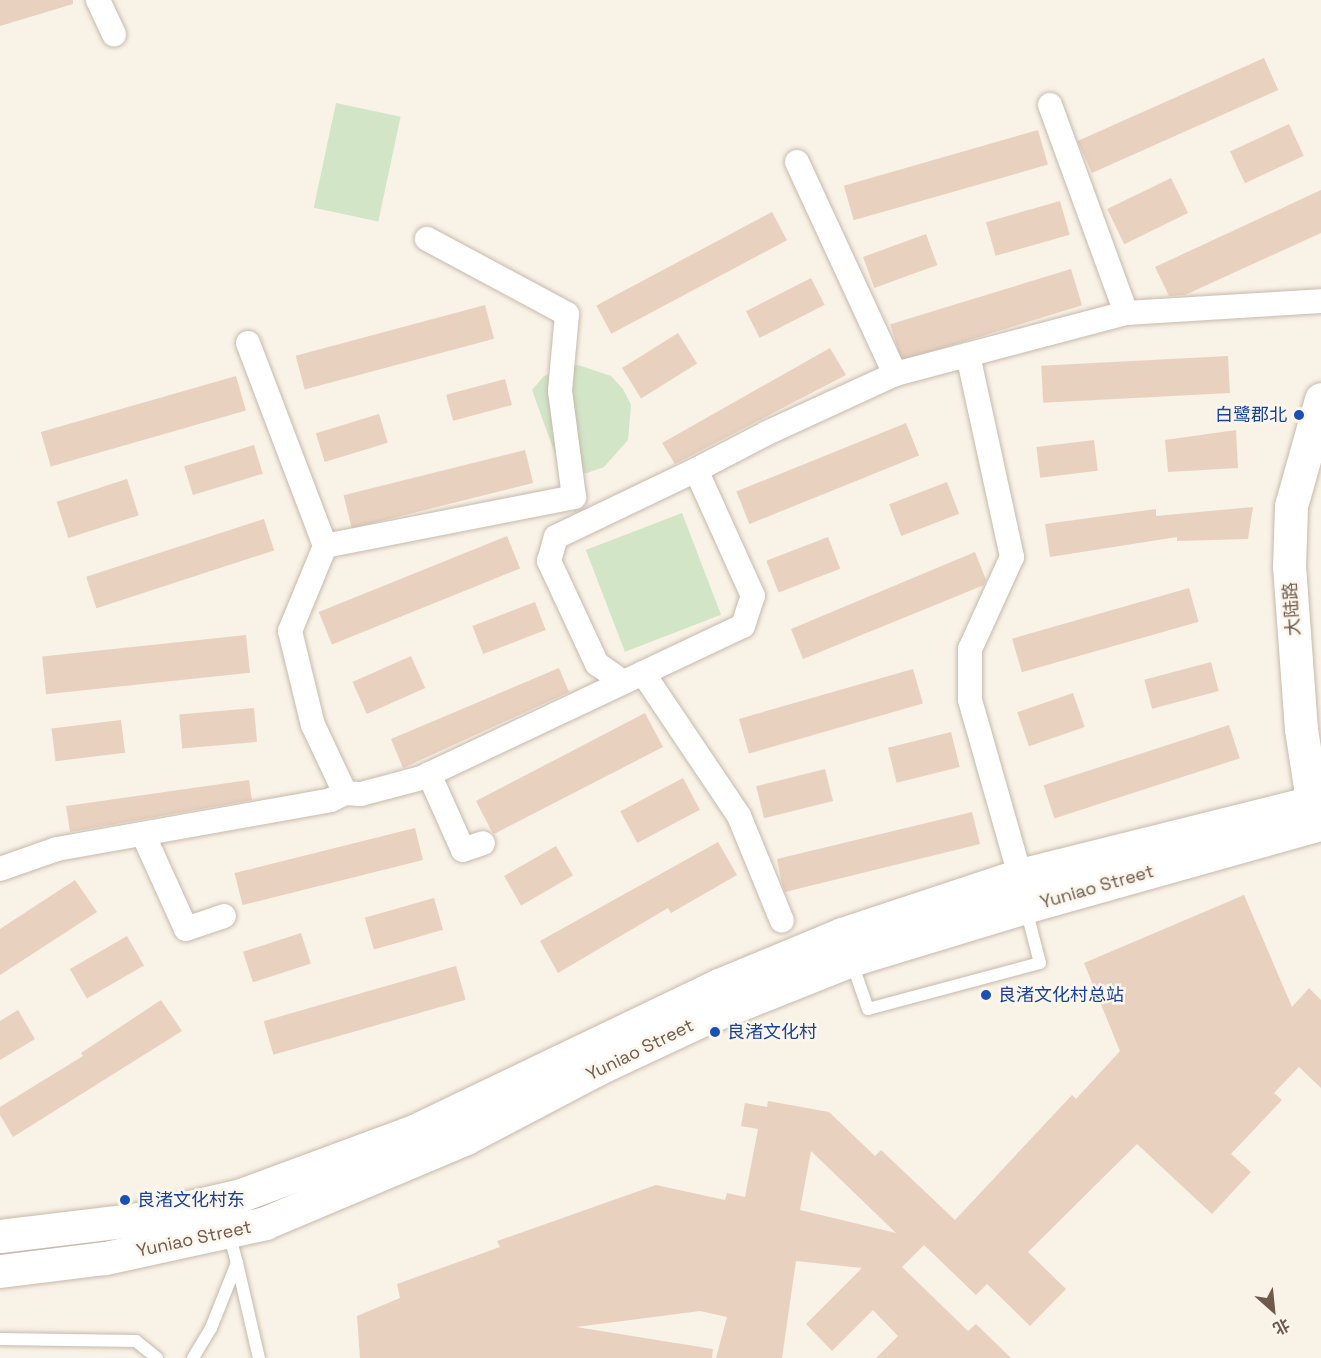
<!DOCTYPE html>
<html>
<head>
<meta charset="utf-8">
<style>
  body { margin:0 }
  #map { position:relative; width:1321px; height:1358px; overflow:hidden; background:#f9f2e6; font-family:"Space Grotesk","Noto Sans SC",sans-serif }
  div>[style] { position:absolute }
  .green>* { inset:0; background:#d2e5c7; transform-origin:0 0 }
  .building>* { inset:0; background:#e9d1bf; transform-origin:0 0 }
  .roads { filter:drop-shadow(0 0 2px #c6b9ac) drop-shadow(0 0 2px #c6b9ac) }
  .service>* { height:12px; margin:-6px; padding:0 6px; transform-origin:6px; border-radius:6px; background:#fff }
  .minor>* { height:24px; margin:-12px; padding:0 12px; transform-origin:12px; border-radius:12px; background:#fff }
  .secondary>* { height:33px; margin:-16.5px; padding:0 16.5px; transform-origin:16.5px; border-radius:16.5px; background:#fff }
  .dots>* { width:16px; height:16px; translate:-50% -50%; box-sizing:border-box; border:3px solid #fcf6ec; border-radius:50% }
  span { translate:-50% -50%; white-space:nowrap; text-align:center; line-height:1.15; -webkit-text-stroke:5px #fcf6ec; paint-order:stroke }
  .transit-label { font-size:18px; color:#164399 }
  .right { translate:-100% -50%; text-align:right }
  .left { translate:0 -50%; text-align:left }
  .street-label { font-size:18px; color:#6f5b4e }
  .north { position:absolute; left:1243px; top:1280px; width:60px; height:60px; -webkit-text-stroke:4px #fcf6ec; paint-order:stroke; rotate:153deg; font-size:16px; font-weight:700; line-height:24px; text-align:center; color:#6f5b4e }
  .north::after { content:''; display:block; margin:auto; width:21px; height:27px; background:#6f5b4e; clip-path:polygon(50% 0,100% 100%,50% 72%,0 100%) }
</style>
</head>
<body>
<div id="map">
  <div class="green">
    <div style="left:336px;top:103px;width:66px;height:107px;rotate:12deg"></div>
    <div style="clip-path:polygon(578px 365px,611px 376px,623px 389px,631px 405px,628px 440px,604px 467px,587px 473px,569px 472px,554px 451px,532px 390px,544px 376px)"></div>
    <div style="left:682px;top:513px;width:109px;height:103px;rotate:69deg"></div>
  </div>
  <div class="building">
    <div style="clip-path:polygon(0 0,73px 0,73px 4px,0 26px)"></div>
    <div style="left:1264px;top:58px;width:35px;height:204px;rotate:66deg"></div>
    <div style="left:1289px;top:124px;width:35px;height:65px;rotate:65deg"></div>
    <div style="left:1038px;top:130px;width:36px;height:202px;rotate:74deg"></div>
    <div style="left:1171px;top:178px;width:39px;height:71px;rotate:64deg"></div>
    <div style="clip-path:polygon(1321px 190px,1321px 233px,1185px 295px,1169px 296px,1155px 267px)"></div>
    <div style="left:1060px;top:201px;width:35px;height:77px;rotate:74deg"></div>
    <div style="left:772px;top:212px;width:32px;height:199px;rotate:62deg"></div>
    <div style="left:926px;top:234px;width:33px;height:67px;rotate:70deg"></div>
    <div style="left:1071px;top:269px;width:38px;height:189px;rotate:73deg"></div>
    <div style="left:811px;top:278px;width:30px;height:73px;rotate:63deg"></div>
    <div style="left:485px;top:305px;width:35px;height:196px;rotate:75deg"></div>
    <div style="left:678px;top:333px;width:36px;height:66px;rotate:58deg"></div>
    <div style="clip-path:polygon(830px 348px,846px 375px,675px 464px,662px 443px)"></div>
    <div style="left:1228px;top:356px;width:37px;height:187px;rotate:87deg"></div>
    <div style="left:236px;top:376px;width:36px;height:203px;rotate:74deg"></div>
    <div style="left:505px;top:379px;width:27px;height:61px;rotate:75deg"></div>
    <div style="left:379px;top:414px;width:30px;height:66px;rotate:73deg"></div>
    <div style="left:906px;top:423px;width:35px;height:183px;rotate:68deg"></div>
    <div style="clip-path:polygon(1236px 430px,1238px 468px,1168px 472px,1165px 440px)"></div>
    <div style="left:1094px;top:440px;width:31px;height:58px;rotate:83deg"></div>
    <div style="left:254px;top:445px;width:30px;height:73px;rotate:73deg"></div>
    <div style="left:525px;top:450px;width:34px;height:187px;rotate:76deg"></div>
    <div style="left:127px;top:479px;width:38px;height:74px;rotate:72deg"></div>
    <div style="left:947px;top:482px;width:34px;height:62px;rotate:69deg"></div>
    <div style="clip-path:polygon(1253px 507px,1248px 539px,1177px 541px,1177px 537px,1050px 557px,1045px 524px,1156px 509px,1156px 516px)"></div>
    <div style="left:264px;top:519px;width:33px;height:187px;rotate:72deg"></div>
    <div style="left:507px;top:536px;width:35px;height:203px;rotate:68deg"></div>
    <div style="left:828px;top:537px;width:34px;height:66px;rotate:69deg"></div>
    <div style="clip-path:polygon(975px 552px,986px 580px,984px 585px,803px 659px,791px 629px)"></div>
    <div style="left:1189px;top:588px;width:35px;height:184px;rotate:74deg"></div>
    <div style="left:535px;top:602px;width:30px;height:67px;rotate:69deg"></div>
    <div style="left:246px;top:635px;width:38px;height:205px;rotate:84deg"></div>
    <div style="left:411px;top:656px;width:35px;height:64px;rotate:66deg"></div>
    <div style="left:1211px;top:662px;width:30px;height:69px;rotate:75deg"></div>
    <div style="clip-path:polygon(559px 668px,569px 692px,403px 768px,391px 739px)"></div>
    <div style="left:913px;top:669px;width:36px;height:181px;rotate:74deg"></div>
    <div style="left:1073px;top:693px;width:36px;height:59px;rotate:71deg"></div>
    <div style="left:254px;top:708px;width:34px;height:75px;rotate:85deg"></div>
    <div style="clip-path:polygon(645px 713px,663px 747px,494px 834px,492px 832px,476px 801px)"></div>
    <div style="left:121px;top:720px;width:33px;height:70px;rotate:83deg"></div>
    <div style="left:1229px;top:725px;width:35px;height:195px;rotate:72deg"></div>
    <div style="left:951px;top:732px;width:36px;height:65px;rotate:76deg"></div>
    <div style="left:825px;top:769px;width:33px;height:71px;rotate:76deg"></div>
    <div style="left:683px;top:778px;width:36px;height:71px;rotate:62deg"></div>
    <div style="clip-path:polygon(249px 780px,252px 800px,70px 832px,66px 806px)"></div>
    <div style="clip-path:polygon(972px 812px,980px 844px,785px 892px,782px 884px,777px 859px)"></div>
    <div style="left:415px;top:828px;width:33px;height:186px;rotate:76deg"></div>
    <div style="clip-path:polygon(718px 842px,737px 875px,671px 913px,668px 908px,558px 973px,540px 941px)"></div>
    <div style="left:556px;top:846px;width:34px;height:60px;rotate:60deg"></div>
    <div style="clip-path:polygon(75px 880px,97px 912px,0 975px,0 929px)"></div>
    <div style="clip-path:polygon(evenodd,1244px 895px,1292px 1007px,1309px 988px,1321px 1000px,1321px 1088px,1299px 1067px,1274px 1093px,1282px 1100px,1231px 1154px,1251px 1172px,1212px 1214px,1137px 1144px,1028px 1252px,1066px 1289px,1030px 1326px,987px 1284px,976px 1295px,924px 1245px,902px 1267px,968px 1331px,976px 1324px,1011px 1358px,876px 1358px,898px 1336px,873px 1310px,832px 1351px,806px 1324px,862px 1268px,796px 1261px,782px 1358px,716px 1358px,727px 1317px,700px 1311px,576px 1327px,713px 1349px,712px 1358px,360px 1358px,357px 1316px,400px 1298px,397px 1284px,500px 1247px,497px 1241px,656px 1185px,725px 1200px,727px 1193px,745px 1197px,758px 1129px,741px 1126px,745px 1103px,767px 1107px,768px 1101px,829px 1112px,875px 1156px,881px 1150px,955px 1220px,1072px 1095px,1076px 1099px,1120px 1051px,1084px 963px,1244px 895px,811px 1151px,896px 1233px,800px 1210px,811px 1151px)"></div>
    <div style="left:434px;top:898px;width:33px;height:72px;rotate:74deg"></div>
    <div style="left:301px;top:933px;width:32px;height:61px;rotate:72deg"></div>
    <div style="left:127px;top:936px;width:34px;height:66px;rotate:60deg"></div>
    <div style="left:456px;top:966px;width:35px;height:200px;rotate:74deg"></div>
    <div style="clip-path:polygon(161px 1000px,182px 1031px,13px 1137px,0 1115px,0 1107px,83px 1056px,81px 1053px)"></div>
    <div style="clip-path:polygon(18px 1010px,35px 1039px,0 1060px,0 1021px)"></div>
  </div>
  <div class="roads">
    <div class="service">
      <div style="left:851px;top:960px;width:52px;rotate:70.9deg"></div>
      <div style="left:868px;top:1009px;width:178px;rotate:-15deg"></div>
      <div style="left:1040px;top:963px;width:56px;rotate:-104.5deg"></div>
      <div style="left:237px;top:1263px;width:98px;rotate:77deg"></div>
      <div style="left:0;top:1339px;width:136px;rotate:0.8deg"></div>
      <div style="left:136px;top:1341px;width:27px;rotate:39deg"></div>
      <div style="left:193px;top:1358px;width:35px;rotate:-59deg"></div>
      <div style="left:211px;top:1328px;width:70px;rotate:-68.2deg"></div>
      <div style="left:237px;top:1263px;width:31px;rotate:-105deg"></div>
    </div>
    <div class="minor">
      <div style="left:98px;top:0;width:38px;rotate:65deg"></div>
      <div style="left:1050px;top:105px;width:221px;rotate:69.9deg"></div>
      <div style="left:797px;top:162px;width:234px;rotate:65.2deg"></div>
      <div style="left:248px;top:343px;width:217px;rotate:69.2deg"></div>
      <div style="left:325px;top:546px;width:92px;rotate:112.4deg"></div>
      <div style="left:290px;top:631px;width:97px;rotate:76.3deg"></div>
      <div style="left:313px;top:725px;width:75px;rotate:64.8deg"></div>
      <div style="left:968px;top:355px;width:207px;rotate:77.7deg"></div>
      <div style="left:1012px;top:557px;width:101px;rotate:114.5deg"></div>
      <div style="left:970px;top:649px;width:51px;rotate:90deg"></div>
      <div style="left:970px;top:700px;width:167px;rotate:74.1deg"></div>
      <div style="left:325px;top:546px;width:254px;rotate:-11.1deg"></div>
      <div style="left:574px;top:497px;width:107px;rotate:-97.5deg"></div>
      <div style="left:560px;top:391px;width:77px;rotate:-84.8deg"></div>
      <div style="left:567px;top:314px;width:159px;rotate:-151.8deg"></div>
      <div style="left:643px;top:673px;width:172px;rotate:56.1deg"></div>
      <div style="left:739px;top:816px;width:113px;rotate:67.7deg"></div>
      <div style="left:623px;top:682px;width:32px;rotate:-145deg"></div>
      <div style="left:597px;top:664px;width:114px;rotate:-115deg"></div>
      <div style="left:549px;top:561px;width:25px;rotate:-74deg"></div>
      <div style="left:556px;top:537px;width:155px;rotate:-25.6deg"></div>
      <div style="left:429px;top:774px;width:83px;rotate:65.9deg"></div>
      <div style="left:463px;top:850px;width:21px;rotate:-19deg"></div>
      <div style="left:143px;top:834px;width:104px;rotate:65.6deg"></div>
      <div style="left:186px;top:929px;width:40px;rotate:-18.9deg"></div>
      <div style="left:0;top:869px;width:60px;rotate:-19.3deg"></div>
      <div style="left:57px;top:849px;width:278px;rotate:-10.1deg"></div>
      <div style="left:331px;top:800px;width:16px;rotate:-27deg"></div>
      <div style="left:345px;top:793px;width:16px;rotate:4deg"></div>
      <div style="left:361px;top:794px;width:62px;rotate:-14.9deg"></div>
      <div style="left:421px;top:778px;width:356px;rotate:-25.3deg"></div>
      <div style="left:743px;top:626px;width:32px;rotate:-72deg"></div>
      <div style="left:753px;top:596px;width:138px;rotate:-114.3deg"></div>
      <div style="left:696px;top:470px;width:80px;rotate:-27.5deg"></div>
      <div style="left:767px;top:433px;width:141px;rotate:-24.7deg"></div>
      <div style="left:895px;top:374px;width:239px;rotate:-14.8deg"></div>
      <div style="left:1126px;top:313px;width:195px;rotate:-3.5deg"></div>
    </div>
    <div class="secondary">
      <div style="left:1321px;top:819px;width:21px;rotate:-115deg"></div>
      <div style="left:1312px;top:800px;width:72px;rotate:-98.8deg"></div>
      <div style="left:1301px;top:729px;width:162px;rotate:-94.2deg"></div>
      <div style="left:1289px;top:567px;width:61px;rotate:-88.1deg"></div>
      <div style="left:1291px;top:506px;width:111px;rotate:-74.3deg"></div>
      <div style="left:0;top:1236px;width:134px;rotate:-6.9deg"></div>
      <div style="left:133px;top:1220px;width:111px;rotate:-13deg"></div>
      <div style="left:241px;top:1195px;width:184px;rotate:-20.3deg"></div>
      <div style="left:414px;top:1131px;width:338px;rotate:-25.6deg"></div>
      <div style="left:719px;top:985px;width:133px;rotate:-22.5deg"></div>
      <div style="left:842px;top:934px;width:188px;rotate:-18.3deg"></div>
      <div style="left:1020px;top:875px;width:310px;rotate:-14deg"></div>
      <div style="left:0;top:1271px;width:106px;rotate:-7.1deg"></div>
      <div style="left:105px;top:1258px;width:164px;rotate:-12.3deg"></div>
      <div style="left:265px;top:1223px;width:218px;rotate:-22.9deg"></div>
      <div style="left:466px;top:1138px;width:153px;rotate:-27.7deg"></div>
      <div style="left:601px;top:1067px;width:118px;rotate:-25deg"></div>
      <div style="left:708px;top:1017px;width:154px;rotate:-21.7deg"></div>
      <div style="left:851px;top:960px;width:182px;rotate:-16.9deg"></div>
      <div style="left:1025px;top:907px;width:307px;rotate:-15.7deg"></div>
    </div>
  </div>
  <div class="dots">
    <div style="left:1299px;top:415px;background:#1a4fb4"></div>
    <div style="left:986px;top:995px;background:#1a4fb4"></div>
    <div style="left:715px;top:1032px;background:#1a4fb4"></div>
    <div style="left:125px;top:1200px;background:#1a4fb4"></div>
  </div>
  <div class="transit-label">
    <span class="right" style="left:1287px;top:415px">白鹭郡北</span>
    <span class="left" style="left:998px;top:995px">良渚文化村总站</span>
    <span class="left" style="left:727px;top:1032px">良渚文化村</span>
    <span class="left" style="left:137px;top:1200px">良渚文化村东</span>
  </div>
  <div class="street-label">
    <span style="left:1292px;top:609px;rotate:-94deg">大陆路</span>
    <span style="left:1097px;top:887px;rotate:-16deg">Yuniao Street</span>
    <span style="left:640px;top:1050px;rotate:-26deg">Yuniao Street</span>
    <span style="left:194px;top:1239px;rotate:-12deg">Yuniao Street</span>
  </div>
  <div class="north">北</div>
</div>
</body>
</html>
